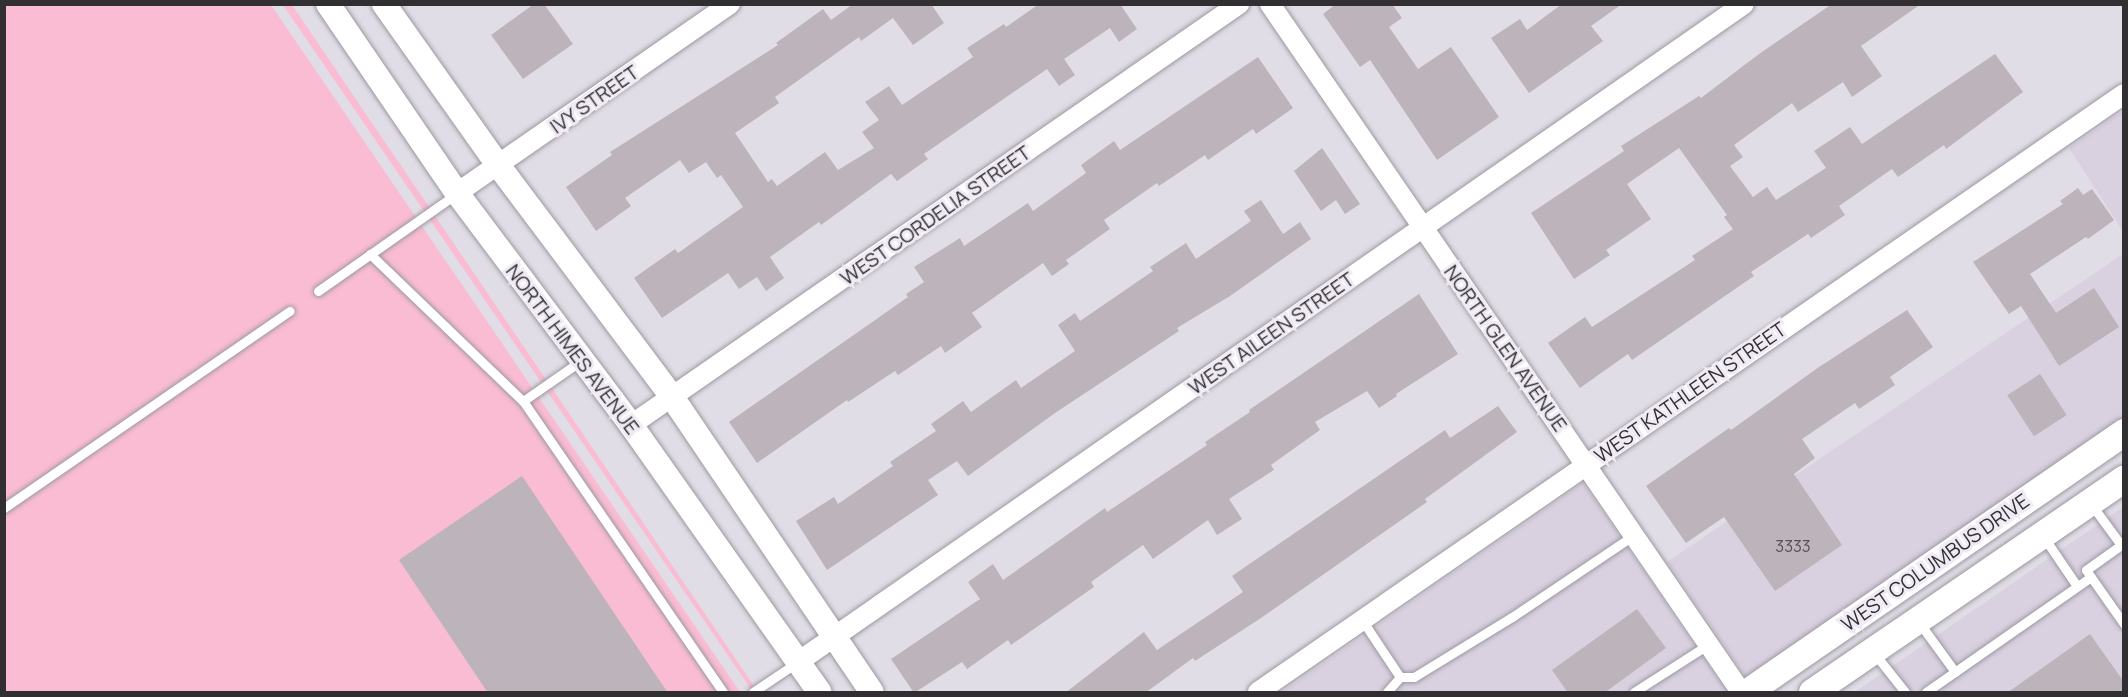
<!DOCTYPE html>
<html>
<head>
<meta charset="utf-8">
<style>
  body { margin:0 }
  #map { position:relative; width:2128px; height:697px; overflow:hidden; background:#e1dde6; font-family:Manrope,sans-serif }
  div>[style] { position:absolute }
  .built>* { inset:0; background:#d9d0e0 }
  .green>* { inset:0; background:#f9bcd2 }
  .building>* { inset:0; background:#bcb4ba; transform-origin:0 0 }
  .roads { filter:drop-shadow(0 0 2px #9d98a1) drop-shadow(0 0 2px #9d98a1) }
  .service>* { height:9px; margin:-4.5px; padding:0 4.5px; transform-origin:4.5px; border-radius:4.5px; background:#fff }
  .minor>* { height:20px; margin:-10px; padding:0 10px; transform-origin:10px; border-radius:10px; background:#fff }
  .tertiary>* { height:24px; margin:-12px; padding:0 12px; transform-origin:12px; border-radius:12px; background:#fff }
  .secondary>* { height:27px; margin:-13.5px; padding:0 13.5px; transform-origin:13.5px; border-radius:13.5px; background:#fff }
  span { translate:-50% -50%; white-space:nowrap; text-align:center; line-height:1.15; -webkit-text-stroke:6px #efeaf3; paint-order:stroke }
  .number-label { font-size:16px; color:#545054 }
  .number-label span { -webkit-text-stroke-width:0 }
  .street-label { font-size:20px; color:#312f32 }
  .frame { position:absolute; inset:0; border:6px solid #312f32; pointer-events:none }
</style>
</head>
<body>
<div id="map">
  <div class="built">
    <div style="clip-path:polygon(2123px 111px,2123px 231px,2069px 148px)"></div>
    <div style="clip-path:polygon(2123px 254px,2123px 438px,1756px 692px,1667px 562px)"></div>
    <div style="clip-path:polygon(1583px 483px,1727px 692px,1282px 692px)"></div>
    <div style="clip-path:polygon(2123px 507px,2123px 692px,1855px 692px)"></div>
  </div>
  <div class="green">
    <div style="clip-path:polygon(4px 5px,271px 5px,740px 692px,5px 692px)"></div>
    <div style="clip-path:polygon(283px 5px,292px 5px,758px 692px,753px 692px)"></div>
  </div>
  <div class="building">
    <div style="clip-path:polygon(534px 4px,544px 4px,573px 44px,523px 79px,491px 35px)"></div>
    <div style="clip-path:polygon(853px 4px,931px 4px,944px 23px,913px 45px,893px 18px,861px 41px,859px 37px,775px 97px,779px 103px,735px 133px,768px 182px,772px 179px,777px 186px,825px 152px,838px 170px,874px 148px,862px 132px,879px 120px,865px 102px,889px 86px,902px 105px,973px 57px,967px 48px,1004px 24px,1006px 27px,1039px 4px,1120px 4px,1137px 29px,1119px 42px,1110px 28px,1064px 59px,1075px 75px,1059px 86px,1047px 69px,924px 154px,928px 159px,897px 181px,891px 174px,821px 225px,819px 222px,770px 257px,784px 278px,766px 291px,757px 277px,739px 289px,728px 273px,662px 318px,634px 278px,675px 249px,678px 253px,743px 207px,721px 175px,717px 178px,706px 162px,689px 173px,680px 160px,625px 198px,631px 206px,596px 231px,566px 187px,612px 155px,610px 152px,778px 45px,776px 43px,823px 9px,831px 20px)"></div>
    <div style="clip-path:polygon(1336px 4px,1392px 4px,1402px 18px,1389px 27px,1418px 69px,1451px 47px,1499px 117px,1437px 160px,1370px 60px,1360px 67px,1323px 14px)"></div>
    <div style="clip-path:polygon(1562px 4px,1622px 4px,1591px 26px,1603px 41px,1529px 93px,1491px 38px,1520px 19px,1527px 30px)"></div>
    <div style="clip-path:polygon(1832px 4px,1921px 4px,1861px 46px,1882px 76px,1852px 97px,1843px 82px,1798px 112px,1792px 103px,1734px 145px,1743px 157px,1730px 166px,1753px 197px,1767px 187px,1776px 200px,1826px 168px,1814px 151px,1850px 127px,1862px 144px,1995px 54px,2023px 92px,1946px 149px,1944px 145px,1898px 177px,1892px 169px,1839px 206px,1845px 215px,1811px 238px,1808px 234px,1751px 272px,1754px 276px,1632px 360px,1628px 354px,1580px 388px,1548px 343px,1585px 317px,1592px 327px,1695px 260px,1692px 256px,1733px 229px,1724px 217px,1727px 215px,1679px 148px,1627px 184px,1651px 219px,1606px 250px,1610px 255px,1574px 279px,1531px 213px,1624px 151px,1621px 146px,1699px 96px,1701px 98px,1759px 54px)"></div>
    <div style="clip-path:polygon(1258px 57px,1293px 108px,1256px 134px,1253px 129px,1208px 160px,1205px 155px,1159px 186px,1157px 183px,1104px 220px,1110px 229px,1066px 260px,1069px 264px,1052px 276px,1043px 263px,972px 313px,982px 327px,945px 353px,941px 346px,898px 375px,895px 371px,848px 402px,847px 400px,757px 463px,729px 422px,908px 297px,906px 294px,924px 282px,914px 267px,960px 238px,964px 246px,1028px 203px,1033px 211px,1086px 173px,1081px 165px,1114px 141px,1120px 150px)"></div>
    <div style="clip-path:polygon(1322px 148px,1360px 204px,1345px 214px,1336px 200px,1321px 211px,1294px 171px)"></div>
    <div style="clip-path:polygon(2078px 188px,2083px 195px,2092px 189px,2114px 220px,2088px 239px,2086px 237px,2030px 274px,2056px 313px,2094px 288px,2119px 327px,2059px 366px,2021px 306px,2009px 314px,1973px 262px,2063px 204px,2060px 201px)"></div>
    <div style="clip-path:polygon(1261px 200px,1283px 234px,1300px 222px,1311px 239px,1230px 296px,1177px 328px,1179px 331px,1055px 413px,968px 476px,957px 461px,928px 480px,938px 495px,827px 570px,796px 521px,834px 497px,838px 504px,893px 466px,890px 462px,936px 431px,931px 424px,963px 401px,971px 412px,1016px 380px,1021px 388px,1075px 351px,1058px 325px,1075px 313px,1080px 321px,1153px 271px,1150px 267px,1186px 243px,1196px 259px,1251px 221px,1244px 211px)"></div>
    <div style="clip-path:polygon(1419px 294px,1458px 354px,1396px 394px,1397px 396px,1379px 408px,1367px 391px,1315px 422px,1320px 430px,1271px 465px,1274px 470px,1229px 499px,1242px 519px,1217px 535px,1208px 520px,1153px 559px,1143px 545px,1091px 582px,1094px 587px,1011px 645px,1008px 640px,967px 669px,962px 662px,914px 693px,891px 659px,980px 599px,968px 582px,993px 564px,1003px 580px,1105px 508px,1107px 512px,1207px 445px,1205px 442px,1250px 412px,1249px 410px)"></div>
    <div style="clip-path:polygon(1907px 310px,1933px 347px,1890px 377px,1895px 385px,1859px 409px,1855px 403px,1802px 439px,1815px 458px,1794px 474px,1842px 545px,1775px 591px,1724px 517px,1686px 543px,1646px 486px,1729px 428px,1731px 430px,1819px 367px)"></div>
    <div style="left:2040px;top:374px;width:49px;height:39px;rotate:57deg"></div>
    <div style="clip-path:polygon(1498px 406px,1517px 432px,1425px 499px,1427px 502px,1261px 618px,1195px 661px,1193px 658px,1145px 693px,1065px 693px,1144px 632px,1157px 650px,1243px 592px,1232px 576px,1445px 430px,1450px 438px)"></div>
    <div style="clip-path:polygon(522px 476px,668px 693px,488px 693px,399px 560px)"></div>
    <div style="clip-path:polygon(1637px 609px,1666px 648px,1604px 693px,1568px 693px,1552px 670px)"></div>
    <div style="clip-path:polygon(2090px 634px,2124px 682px,2124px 693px,2007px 693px)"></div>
  </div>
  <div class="roads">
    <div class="service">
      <div style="left:370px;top:254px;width:212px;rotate:43.9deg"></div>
      <div style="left:318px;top:291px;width:169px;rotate:-35.1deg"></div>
      <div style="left:582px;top:360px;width:72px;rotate:145.2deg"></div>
      <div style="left:523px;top:401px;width:353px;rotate:55.5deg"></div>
      <div style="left:2091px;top:504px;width:51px;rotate:53.8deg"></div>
      <div style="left:2121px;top:545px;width:43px;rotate:144.5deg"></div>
      <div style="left:2086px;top:570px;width:66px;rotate:54.9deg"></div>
      <div style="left:4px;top:508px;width:347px;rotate:-34.6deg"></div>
      <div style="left:2043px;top:536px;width:60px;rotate:55.8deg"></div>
      <div style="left:1362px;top:620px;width:69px;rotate:56.3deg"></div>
      <div style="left:1918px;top:621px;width:63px;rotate:54deg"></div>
      <div style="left:1874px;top:653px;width:50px;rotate:51.5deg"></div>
      <div style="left:753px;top:692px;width:52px;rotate:-34deg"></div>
      <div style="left:1387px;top:692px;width:20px;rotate:-49deg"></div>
      <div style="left:1400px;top:677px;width:14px"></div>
      <div style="left:1414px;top:677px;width:115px;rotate:-31.5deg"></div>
      <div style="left:1512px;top:617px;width:147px;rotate:-33.9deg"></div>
      <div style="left:1634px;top:692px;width:89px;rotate:-32.6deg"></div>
      <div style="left:1926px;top:692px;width:201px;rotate:-34.9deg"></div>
    </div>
    <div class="minor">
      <div style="left:1270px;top:4px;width:834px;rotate:55.6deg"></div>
      <div style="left:457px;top:193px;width:332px;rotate:-34.7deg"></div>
      <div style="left:631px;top:425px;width:740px;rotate:-34.7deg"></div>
      <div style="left:798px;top:662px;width:1152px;rotate:-34.82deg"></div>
      <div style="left:1258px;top:692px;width:1052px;rotate:-34.63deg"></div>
    </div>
    <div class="tertiary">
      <div style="left:328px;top:4px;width:229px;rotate:55.7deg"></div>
      <div style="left:457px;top:193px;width:290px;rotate:53.1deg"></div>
      <div style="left:631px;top:425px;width:327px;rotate:54.8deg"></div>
      <div style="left:384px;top:4px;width:197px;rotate:54.7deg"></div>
      <div style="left:498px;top:165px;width:290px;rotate:53.1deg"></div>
      <div style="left:672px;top:397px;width:356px;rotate:55.9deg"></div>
    </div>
    <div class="secondary">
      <div style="left:1747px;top:692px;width:458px;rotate:-34.6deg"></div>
      <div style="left:1812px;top:692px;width:378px;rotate:-34.4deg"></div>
    </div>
  </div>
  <div class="number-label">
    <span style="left:1793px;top:546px">3333</span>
  </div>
  <div class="street-label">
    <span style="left:594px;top:99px;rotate:-35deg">IVY STREET</span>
    <span style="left:935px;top:215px;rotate:-35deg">WEST CORDELIA STREET</span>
    <span style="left:1271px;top:333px;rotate:-35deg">WEST AILEEN STREET</span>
    <span style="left:1506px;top:348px;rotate:55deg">NORTH GLEN AVENUE</span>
    <span style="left:573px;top:349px;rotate:53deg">NORTH HIMES AVENUE</span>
    <span style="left:1690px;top:392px;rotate:-35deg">WEST KATHLEEN STREET</span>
    <span style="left:1935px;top:562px;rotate:-35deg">WEST COLUMBUS DRIVE</span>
  </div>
  <div class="frame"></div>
</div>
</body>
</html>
